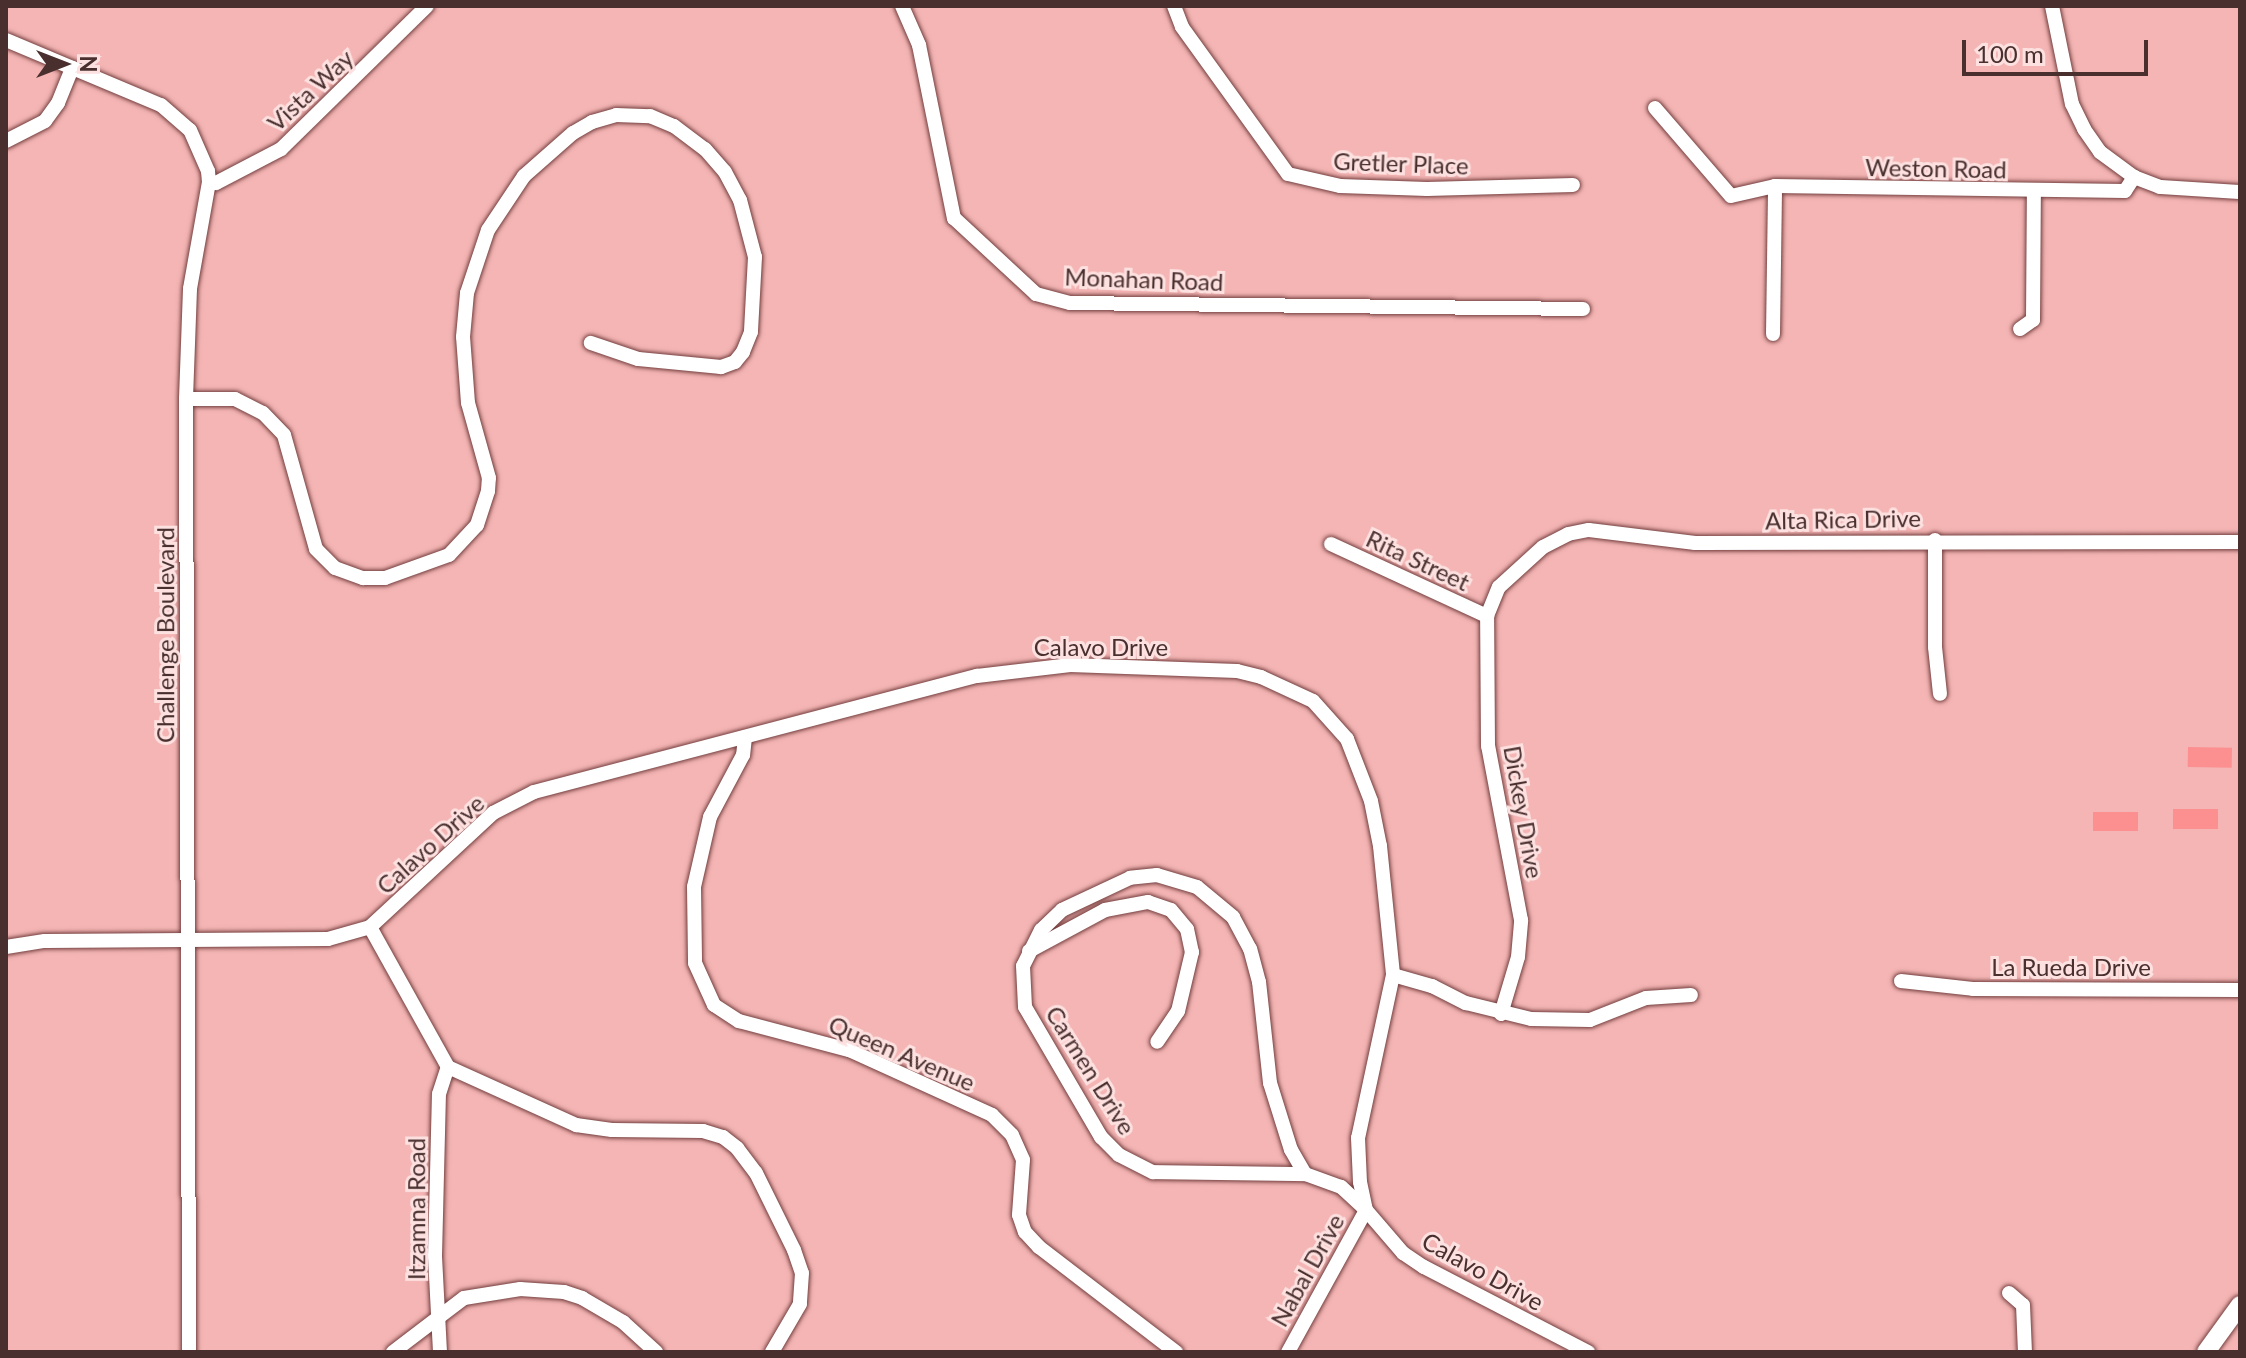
<!DOCTYPE html>
<html>
<head>
<meta charset="utf-8">
<style>
  body { margin:0 }
  #map { position:relative; width:2246px; height:1358px; overflow:hidden; background:#f4b5b4; font-family:Lato,sans-serif }
  div>[style] { position:absolute }
  .green>* { inset:0; background:#fc9090; transform-origin:0 0 }
  .roads { filter:drop-shadow(0 0 2px #733e3e) drop-shadow(0 0 2px #733e3e) }
  .minor>* { height:14px; margin:-7px; padding:0 7px; transform-origin:7px; border-radius:7px; background:#fff }
  .major>* { height:18px; margin:-9px; padding:0 9px; transform-origin:9px; border-radius:9px; background:#fff }
  span { translate:-50% -50%; white-space:nowrap; text-align:center; line-height:1.15; -webkit-text-stroke:6px #fce1e0; paint-order:stroke }
  .street-label { font-size:24px; color:#49302f }
  .frame { position:absolute; inset:0; border:8px solid #49302f; pointer-events:none }
  .north { position:absolute; left:24px; top:24px; width:80px; height:80px; -webkit-text-stroke:6px #fce1e0; paint-order:stroke; rotate:90deg; font-size:22px; font-weight:700; line-height:32px; text-align:center; color:#49302f }
  .north::after { content:''; display:block; margin:auto; width:28px; height:36px; background:#49302f; clip-path:polygon(50% 0,100% 100%,50% 72%,0 100%) }
  .scale { position:absolute; left:1962px; top:40px; width:186px; height:36px; box-sizing:border-box; border:4px solid #49302f; border-top:0; padding-left:10px; font-size:24px; line-height:28px; white-space:nowrap; color:#49302f; -webkit-text-stroke:6px #fce1e0; paint-order:stroke }
</style>
</head>
<body>
<div id="map">
  <div class="green">
    <div style="left:2188px;top:747px;width:44px;height:20px;rotate:1deg"></div>
    <div style="left:2173px;top:809px;width:45px;height:20px"></div>
    <div style="left:2138px;top:812px;width:19px;height:45px;rotate:90deg"></div>
  </div>
  <div class="roads">
    <div class="minor">
      <div style="left:902px;top:6px;width:43px;rotate:66.4deg"></div>
      <div style="left:919px;top:45px;width:177px;rotate:78.6deg"></div>
      <div style="left:954px;top:218px;width:112px;rotate:42.8deg"></div>
      <div style="left:1036px;top:294px;width:35px;rotate:15deg"></div>
      <div style="left:1070px;top:303px;width:513px;rotate:0.67deg"></div>
      <div style="left:1174px;top:6px;width:22px;rotate:69deg"></div>
      <div style="left:1182px;top:27px;width:181px;rotate:54.2deg"></div>
      <div style="left:1288px;top:174px;width:53px;rotate:13deg"></div>
      <div style="left:1340px;top:186px;width:87px;rotate:2deg"></div>
      <div style="left:1427px;top:189px;width:146px;rotate:-1.6deg"></div>
      <div style="left:2052px;top:6px;width:100px;rotate:78.5deg"></div>
      <div style="left:2072px;top:104px;width:28px;rotate:64deg"></div>
      <div style="left:2084px;top:129px;width:28px;rotate:55deg"></div>
      <div style="left:2100px;top:152px;width:42px;rotate:36.3deg"></div>
      <div style="left:2134px;top:177px;width:28px;rotate:21deg"></div>
      <div style="left:2160px;top:187px;width:80px;rotate:3.6deg"></div>
      <div style="left:6px;top:40px;width:168px;rotate:22.8deg"></div>
      <div style="left:161px;top:105px;width:38px;rotate:41deg"></div>
      <div style="left:190px;top:130px;width:45px;rotate:66.3deg"></div>
      <div style="left:208px;top:171px;width:11px;rotate:85deg"></div>
      <div style="left:209px;top:182px;width:109px;rotate:100.1deg"></div>
      <div style="left:190px;top:289px;width:110px;rotate:92.1deg"></div>
      <div style="left:186px;top:399px;width:953px;rotate:89.82deg"></div>
      <div style="left:1655px;top:108px;width:116px;rotate:49.2deg"></div>
      <div style="left:1731px;top:196px;width:45px;rotate:-12.8deg"></div>
      <div style="left:1775px;top:186px;width:350px;rotate:0.8deg"></div>
      <div style="left:2125px;top:191px;width:17px;rotate:-57deg"></div>
      <div style="left:6px;top:141px;width:44px;rotate:-27.1deg"></div>
      <div style="left:45px;top:121px;width:22px;rotate:-54deg"></div>
      <div style="left:58px;top:103px;width:38px;rotate:-68deg"></div>
      <div style="left:209px;top:182px;width:7px;rotate:8deg"></div>
      <div style="left:216px;top:183px;width:73px;rotate:-27.6deg"></div>
      <div style="left:281px;top:149px;width:204px;rotate:-44.4deg"></div>
      <div style="left:2020px;top:329px;width:16px;rotate:-35deg"></div>
      <div style="left:2033px;top:320px;width:129px;rotate:-89.6deg"></div>
      <div style="left:1773px;top:334px;width:148px;rotate:-89.2deg"></div>
      <div style="left:186px;top:399px;width:49px"></div>
      <div style="left:235px;top:399px;width:31px;rotate:27deg"></div>
      <div style="left:263px;top:413px;width:30px;rotate:46deg"></div>
      <div style="left:284px;top:435px;width:118px;rotate:74.3deg"></div>
      <div style="left:316px;top:549px;width:27px;rotate:45deg"></div>
      <div style="left:335px;top:568px;width:30px;rotate:20deg"></div>
      <div style="left:363px;top:578px;width:22px"></div>
      <div style="left:385px;top:578px;width:68px;rotate:-19.8deg"></div>
      <div style="left:449px;top:555px;width:41px;rotate:-47deg"></div>
      <div style="left:477px;top:525px;width:36px;rotate:-72deg"></div>
      <div style="left:488px;top:491px;width:13px;rotate:-86deg"></div>
      <div style="left:489px;top:478px;width:78px;rotate:-105.6deg"></div>
      <div style="left:468px;top:403px;width:66px;rotate:-94.3deg"></div>
      <div style="left:463px;top:337px;width:44px;rotate:-84.8deg"></div>
      <div style="left:467px;top:293px;width:66px;rotate:-71.6deg"></div>
      <div style="left:488px;top:230px;width:65px;rotate:-56.3deg"></div>
      <div style="left:524px;top:176px;width:65px;rotate:-41.3deg"></div>
      <div style="left:573px;top:133px;width:22px;rotate:-30deg"></div>
      <div style="left:592px;top:122px;width:25px;rotate:-16deg"></div>
      <div style="left:616px;top:115px;width:34px;rotate:2deg"></div>
      <div style="left:650px;top:116px;width:26px;rotate:23deg"></div>
      <div style="left:674px;top:126px;width:39px;rotate:37deg"></div>
      <div style="left:705px;top:149px;width:30px;rotate:49deg"></div>
      <div style="left:725px;top:172px;width:32px;rotate:62deg"></div>
      <div style="left:740px;top:200px;width:59px;rotate:75.3deg"></div>
      <div style="left:755px;top:257px;width:75px;rotate:93.1deg"></div>
      <div style="left:751px;top:332px;width:22px;rotate:112deg"></div>
      <div style="left:743px;top:352px;width:13px;rotate:129deg"></div>
      <div style="left:735px;top:362px;width:15px;rotate:160deg"></div>
      <div style="left:721px;top:367px;width:83px;rotate:-174.5deg"></div>
      <div style="left:638px;top:359px;width:50px;rotate:-161.2deg"></div>
      <div style="left:1935px;top:540px;width:107px;rotate:90deg"></div>
      <div style="left:1935px;top:647px;width:47px;rotate:83.9deg"></div>
      <div style="left:1331px;top:544px;width:172px;rotate:24.8deg"></div>
      <div style="left:745px;top:737px;width:18px;rotate:96deg"></div>
      <div style="left:743px;top:755px;width:70px;rotate:118deg"></div>
      <div style="left:710px;top:817px;width:72px;rotate:102.9deg"></div>
      <div style="left:694px;top:887px;width:76px;rotate:89.2deg"></div>
      <div style="left:695px;top:963px;width:46px;rotate:65.7deg"></div>
      <div style="left:714px;top:1005px;width:30px;rotate:33deg"></div>
      <div style="left:739px;top:1021px;width:114px;rotate:14.8deg"></div>
      <div style="left:849px;top:1050px;width:157px;rotate:24.4deg"></div>
      <div style="left:992px;top:1115px;width:28px;rotate:45deg"></div>
      <div style="left:1012px;top:1135px;width:27px;rotate:66deg"></div>
      <div style="left:1023px;top:1160px;width:55px;rotate:94.2deg"></div>
      <div style="left:1019px;top:1215px;width:18px;rotate:71deg"></div>
      <div style="left:1025px;top:1232px;width:21px;rotate:47deg"></div>
      <div style="left:1039px;top:1247px;width:173px;rotate:37.5deg"></div>
      <div style="left:370px;top:927px;width:160px;rotate:60.9deg"></div>
      <div style="left:448px;top:1067px;width:141px;rotate:24.4deg"></div>
      <div style="left:576px;top:1125px;width:36px;rotate:8deg"></div>
      <div style="left:612px;top:1130px;width:91px;rotate:0.6deg"></div>
      <div style="left:703px;top:1131px;width:21px;rotate:17deg"></div>
      <div style="left:723px;top:1137px;width:18px;rotate:38deg"></div>
      <div style="left:737px;top:1148px;width:31px;rotate:53deg"></div>
      <div style="left:756px;top:1173px;width:86px;rotate:63.7deg"></div>
      <div style="left:794px;top:1250px;width:24px;rotate:71deg"></div>
      <div style="left:802px;top:1273px;width:31px;rotate:94deg"></div>
      <div style="left:800px;top:1304px;width:56px;rotate:120.3deg"></div>
      <div style="left:6px;top:947px;width:39px;rotate:-9deg"></div>
      <div style="left:45px;top:941px;width:283px;rotate:-0.4deg"></div>
      <div style="left:328px;top:939px;width:44px;rotate:-15.9deg"></div>
      <div style="left:370px;top:927px;width:168px;rotate:-42.8deg"></div>
      <div style="left:493px;top:813px;width:46px;rotate:-27.1deg"></div>
      <div style="left:534px;top:792px;width:458px;rotate:-14.7deg"></div>
      <div style="left:977px;top:676px;width:94px;rotate:-6.7deg"></div>
      <div style="left:1070px;top:665px;width:167px;rotate:2.1deg"></div>
      <div style="left:1237px;top:671px;width:25px;rotate:14deg"></div>
      <div style="left:1261px;top:677px;width:57px;rotate:24.8deg"></div>
      <div style="left:1313px;top:701px;width:51px;rotate:48.2deg"></div>
      <div style="left:1347px;top:739px;width:66px;rotate:68.8deg"></div>
      <div style="left:1371px;top:801px;width:46px;rotate:78.7deg"></div>
      <div style="left:1380px;top:846px;width:130px;rotate:84.2deg"></div>
      <div style="left:1393px;top:975px;width:167px;rotate:102.1deg"></div>
      <div style="left:1358px;top:1138px;width:44px;rotate:87.4deg"></div>
      <div style="left:1360px;top:1182px;width:29px;rotate:78deg"></div>
      <div style="left:1366px;top:1210px;width:57px;rotate:49.3deg"></div>
      <div style="left:1403px;top:1253px;width:25px;rotate:34deg"></div>
      <div style="left:1424px;top:1267px;width:185px;rotate:27.4deg"></div>
      <div style="left:1029px;top:951px;width:86px;rotate:-28.3deg"></div>
      <div style="left:1105px;top:910px;width:44px;rotate:-10.5deg"></div>
      <div style="left:1148px;top:902px;width:24px;rotate:19deg"></div>
      <div style="left:1171px;top:910px;width:25px;rotate:50deg"></div>
      <div style="left:1187px;top:929px;width:24px;rotate:78deg"></div>
      <div style="left:1192px;top:952px;width:61px;rotate:103.3deg"></div>
      <div style="left:1178px;top:1011px;width:37px;rotate:124deg"></div>
      <div style="left:1393px;top:975px;width:41px;rotate:15.8deg"></div>
      <div style="left:1432px;top:986px;width:38px;rotate:27deg"></div>
      <div style="left:1466px;top:1003px;width:67px;rotate:13.8deg"></div>
      <div style="left:1531px;top:1019px;width:59px;rotate:1deg"></div>
      <div style="left:1590px;top:1020px;width:60px;rotate:-21.4deg"></div>
      <div style="left:1646px;top:998px;width:45px;rotate:-3.8deg"></div>
      <div style="left:1901px;top:981px;width:72px;rotate:6.3deg"></div>
      <div style="left:1973px;top:989px;width:267px;rotate:0.2deg"></div>
      <div style="left:1501px;top:1014px;width:59px;rotate:-73.4deg"></div>
      <div style="left:1518px;top:957px;width:37px;rotate:-85deg"></div>
      <div style="left:1521px;top:920px;width:177px;rotate:-100.7deg"></div>
      <div style="left:1488px;top:746px;width:130px;rotate:-90.4deg"></div>
      <div style="left:1487px;top:616px;width:31px;rotate:-68deg"></div>
      <div style="left:1499px;top:587px;width:59px;rotate:-42.3deg"></div>
      <div style="left:1543px;top:547px;width:28px;rotate:-27deg"></div>
      <div style="left:1568px;top:534px;width:21px;rotate:-11deg"></div>
      <div style="left:1589px;top:530px;width:107px;rotate:7deg"></div>
      <div style="left:1695px;top:543px;width:545px;rotate:-0.11deg"></div>
      <div style="left:2009px;top:1293px;width:18px;rotate:41deg"></div>
      <div style="left:2023px;top:1305px;width:47px;rotate:87.6deg"></div>
      <div style="left:393px;top:1352px;width:89px;rotate:-37.3deg"></div>
      <div style="left:464px;top:1298px;width:57px;rotate:-9.1deg"></div>
      <div style="left:520px;top:1289px;width:44px;rotate:3.9deg"></div>
      <div style="left:564px;top:1292px;width:19px;rotate:18deg"></div>
      <div style="left:582px;top:1298px;width:48px;rotate:30.3deg"></div>
      <div style="left:623px;top:1322px;width:45px;rotate:42.3deg"></div>
      <div style="left:440px;top:1352px;width:96px;rotate:-93deg"></div>
      <div style="left:435px;top:1256px;width:162px;rotate:-88.6deg"></div>
      <div style="left:439px;top:1094px;width:28px;rotate:-72deg"></div>
      <div style="left:1288px;top:1352px;width:162px;rotate:-61.2deg"></div>
      <div style="left:1366px;top:1210px;width:34px;rotate:-137deg"></div>
      <div style="left:1341px;top:1187px;width:38px;rotate:-160deg"></div>
      <div style="left:1305px;top:1174px;width:28px;rotate:-120deg"></div>
      <div style="left:1291px;top:1150px;width:70px;rotate:-107.4deg"></div>
      <div style="left:1270px;top:1083px;width:102px;rotate:-96.2deg"></div>
      <div style="left:1259px;top:982px;width:34px;rotate:-105deg"></div>
      <div style="left:1250px;top:949px;width:36px;rotate:-118deg"></div>
      <div style="left:1233px;top:917px;width:47px;rotate:-140.2deg"></div>
      <div style="left:1197px;top:887px;width:42px;rotate:-163.3deg"></div>
      <div style="left:1157px;top:875px;width:27px;rotate:174deg"></div>
      <div style="left:1130px;top:878px;width:75px;rotate:154.8deg"></div>
      <div style="left:1062px;top:910px;width:29px;rotate:136deg"></div>
      <div style="left:1041px;top:930px;width:40px;rotate:116.6deg"></div>
      <div style="left:1023px;top:966px;width:41px;rotate:87.2deg"></div>
      <div style="left:1025px;top:1007px;width:151px;rotate:59.7deg"></div>
      <div style="left:1101px;top:1137px;width:25px;rotate:45deg"></div>
      <div style="left:1119px;top:1155px;width:38px;rotate:27deg"></div>
      <div style="left:1153px;top:1172px;width:152px;rotate:0.8deg"></div>
    </div>
    <div class="major">
      <div style="left:2206px;top:1352px;width:58px;rotate:-54.1deg"></div>
    </div>
  </div>
  <div class="street-label">
    <span style="left:310px;top:90px;rotate:-43deg">Vista Way</span>
    <span style="left:1401px;top:163px;rotate:2deg">Gretler Place</span>
    <span style="left:1936px;top:168px;rotate:1deg">Weston Road</span>
    <span style="left:1144px;top:279px;rotate:2deg">Monahan Road</span>
    <span style="left:1843px;top:519px;rotate:-1deg">Alta Rica Drive</span>
    <span style="left:1418px;top:560px;rotate:25deg">Rita Street</span>
    <span style="left:165px;top:635px;rotate:-90deg">Challenge Boulevard</span>
    <span style="left:1101px;top:647px">Calavo Drive</span>
    <span style="left:1524px;top:812px;rotate:80deg">Dickey Drive</span>
    <span style="left:430px;top:844px;rotate:-42deg">Calavo Drive</span>
    <span style="left:2071px;top:967px">La Rueda Drive</span>
    <span style="left:902px;top:1053px;rotate:23deg">Queen Avenue</span>
    <span style="left:1091px;top:1070px;rotate:58deg">Carmen Drive</span>
    <span style="left:416px;top:1209px;rotate:-90deg">Itzamna Road</span>
    <span style="left:1307px;top:1270px;rotate:-61deg">Nabal Drive</span>
    <span style="left:1483px;top:1271px;rotate:29deg">Calavo Drive</span>
  </div>
  <div class="frame"></div>
  <div class="north">N</div>
  <div class="scale">100 m</div>
</div>
</body>
</html>
